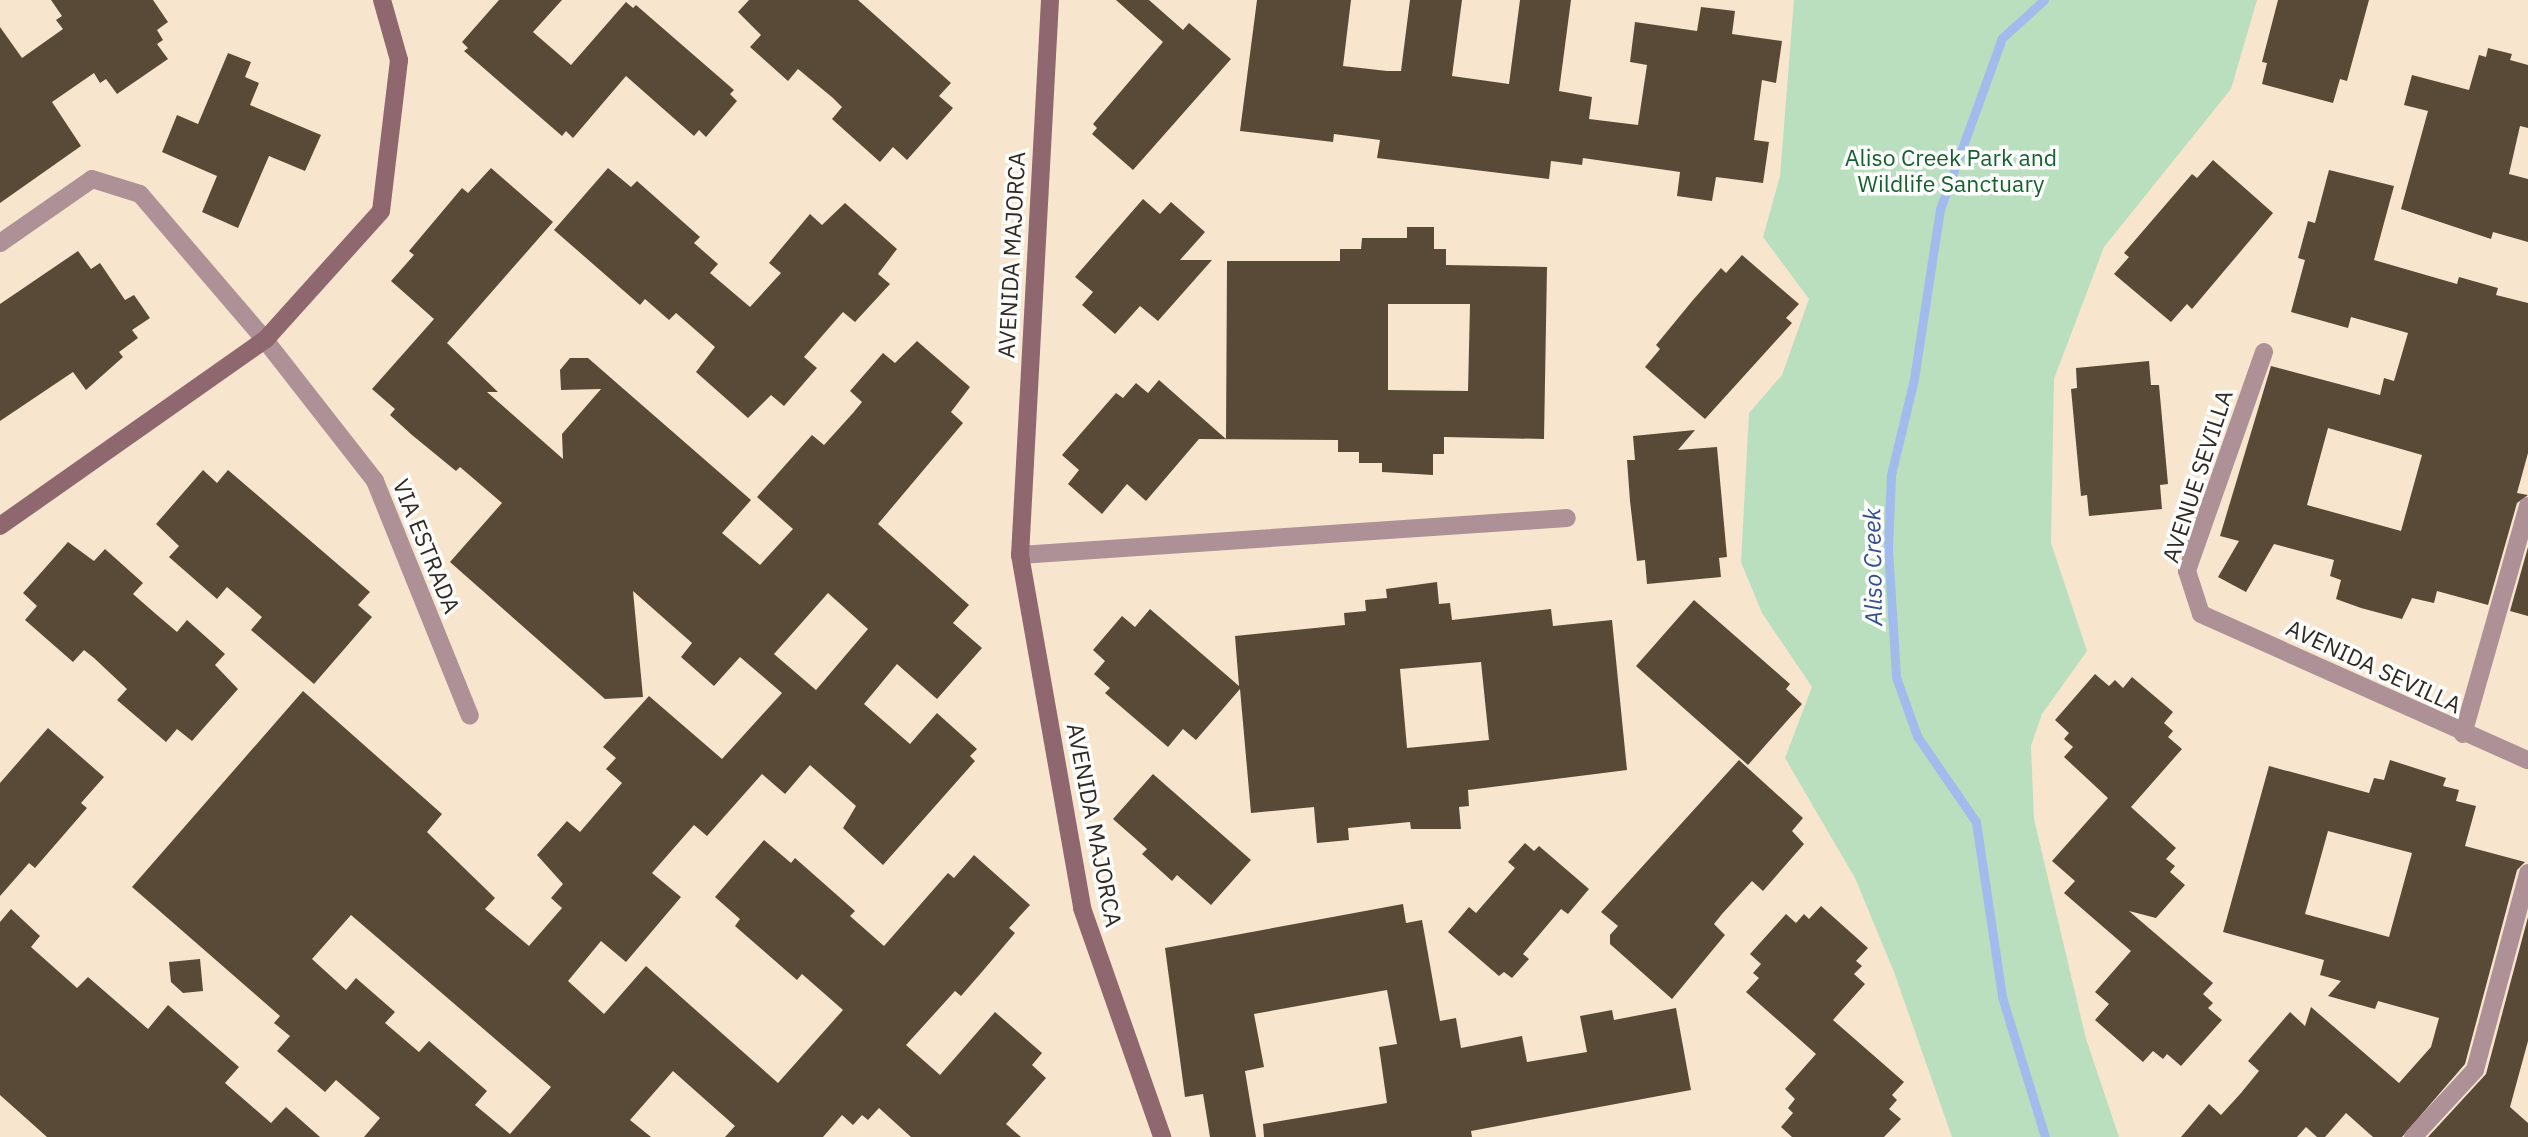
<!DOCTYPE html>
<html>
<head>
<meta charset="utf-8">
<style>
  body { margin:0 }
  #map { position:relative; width:2528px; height:1137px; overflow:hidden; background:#f7e5ce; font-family:"IBM Plex Sans",sans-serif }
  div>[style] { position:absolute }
  .green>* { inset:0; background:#badfbf }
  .stream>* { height:9px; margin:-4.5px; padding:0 4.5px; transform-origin:4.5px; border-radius:4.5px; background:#a1bbed }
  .building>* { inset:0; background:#594a37 }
  .street>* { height:18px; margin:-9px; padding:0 9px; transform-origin:9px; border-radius:9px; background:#ad9196 }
  .secondary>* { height:18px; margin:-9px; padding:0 9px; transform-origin:9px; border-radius:9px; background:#8f676f }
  span { translate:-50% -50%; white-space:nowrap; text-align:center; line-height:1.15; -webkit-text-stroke:7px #fff; paint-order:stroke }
  .park-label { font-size:23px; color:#155f2d }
  .street-label { font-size:23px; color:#312a22 }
  .water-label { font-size:24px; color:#314f8c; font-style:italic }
</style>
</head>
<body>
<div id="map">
  <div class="green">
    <div style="clip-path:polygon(1794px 0,2257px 0,2231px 89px,2104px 247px,2054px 379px,2051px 543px,2087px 651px,2042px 714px,2031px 746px,2034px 819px,2086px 1039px,2119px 1137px,1952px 1137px,1894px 972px,1855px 878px,1785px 758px,1812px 687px,1762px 613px,1741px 562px,1749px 413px,1782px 375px,1809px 299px,1763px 237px,1780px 176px)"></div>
  </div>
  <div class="stream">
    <div style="left:2044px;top:0;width:57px;rotate:137.9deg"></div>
    <div style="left:2002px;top:38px;width:182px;rotate:109.9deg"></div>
    <div style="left:1940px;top:209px;width:172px;rotate:98.7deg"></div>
    <div style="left:1914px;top:379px;width:99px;rotate:103.5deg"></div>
    <div style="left:1891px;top:475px;width:74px;rotate:92.3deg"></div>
    <div style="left:1888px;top:549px;width:128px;rotate:86.4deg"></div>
    <div style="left:1896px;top:677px;width:63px;rotate:70.4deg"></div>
    <div style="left:1917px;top:736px;width:104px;rotate:55.5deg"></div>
    <div style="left:1976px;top:822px;width:177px;rotate:81.5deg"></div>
    <div style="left:2002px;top:997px;width:146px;rotate:72.9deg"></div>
  </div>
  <div class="building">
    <div style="clip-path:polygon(51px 0,153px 0,168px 22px,157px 30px,163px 40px,157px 44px,168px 59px,117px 94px,106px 79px,100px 83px,94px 73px,52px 102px,81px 146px,0 203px,0 27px,22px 58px,63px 29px,56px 20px,62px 16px)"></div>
    <div style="clip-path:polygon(499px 0,562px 0,533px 32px,571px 65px,626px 2px,633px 8px,636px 5px,734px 90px,730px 94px,737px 101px,706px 137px,699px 130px,694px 136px,626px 76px,573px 138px,566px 131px,562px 136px,464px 51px,468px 48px,462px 42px)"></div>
    <div style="clip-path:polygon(749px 0,858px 0,951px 83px,939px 96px,953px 108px,907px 160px,893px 147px,880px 162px,832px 119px,842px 107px,833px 98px,798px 69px,788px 81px,750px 47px,761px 35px,738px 12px)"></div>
    <div style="clip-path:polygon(1116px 0,1149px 0,1183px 30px,1189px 23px,1231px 59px,1133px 170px,1092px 134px,1097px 128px,1093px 124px,1163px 42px)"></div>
    <div style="clip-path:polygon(1257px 0,1351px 0,1343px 66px,1387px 71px,1401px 71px,1410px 0,1462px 0,1452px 76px,1509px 84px,1520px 0,1571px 0,1559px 91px,1592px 97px,1589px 119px,1638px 125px,1647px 65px,1630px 62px,1635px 22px,1697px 31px,1701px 7px,1735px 11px,1732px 34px,1782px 41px,1776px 83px,1762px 80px,1754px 140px,1769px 142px,1763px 183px,1716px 177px,1712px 201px,1677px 196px,1680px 172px,1583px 158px,1582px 165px,1551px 161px,1549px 179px,1377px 158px,1380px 140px,1334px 134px,1333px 142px,1240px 131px)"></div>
    <div style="clip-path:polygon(2278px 0,2369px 0,2347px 81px,2340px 79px,2333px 103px,2262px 84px,2267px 63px,2262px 62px)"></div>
    <div style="clip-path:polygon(2488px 48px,2512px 54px,2510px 60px,2528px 65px,2528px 128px,2520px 126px,2509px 174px,2528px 179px,2528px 242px,2493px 232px,2491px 239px,2401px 209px,2428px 111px,2404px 105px,2412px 75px,2469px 90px,2479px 55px,2486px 57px)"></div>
    <div style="clip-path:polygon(228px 53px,251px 62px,245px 77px,259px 83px,250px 105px,321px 135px,305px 171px,269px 156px,238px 228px,202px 212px,217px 176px,162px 152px,177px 115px,198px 124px)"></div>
    <div style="clip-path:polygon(2213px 160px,2273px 213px,2192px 309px,2187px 304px,2171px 322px,2114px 274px,2129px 257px,2124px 253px,2192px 174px,2197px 178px)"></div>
    <div style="clip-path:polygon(evenodd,491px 168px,553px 222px,447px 343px,498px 392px,487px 392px,563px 459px,562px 434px,601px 389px,561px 390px,560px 370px,570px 358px,588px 358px,751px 500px,722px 533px,760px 565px,793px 529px,757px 497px,812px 435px,824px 445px,853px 413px,862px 402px,850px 391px,883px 353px,895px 363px,917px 341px,970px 387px,951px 412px,963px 423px,878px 524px,969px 605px,953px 623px,982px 648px,937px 699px,897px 664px,864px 704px,910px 744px,937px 713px,977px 749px,970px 756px,975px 761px,883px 865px,843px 828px,856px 806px,810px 765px,785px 794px,762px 774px,707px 836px,694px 825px,652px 873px,681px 897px,626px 962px,601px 941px,568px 981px,604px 1014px,646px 966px,778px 1083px,843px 1010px,802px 974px,797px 980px,735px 926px,740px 919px,715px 897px,764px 840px,791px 863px,795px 858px,855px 911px,850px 916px,884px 946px,948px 873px,954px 878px,974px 855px,1030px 905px,1009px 928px,1015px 933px,981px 973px,961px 996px,955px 991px,906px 1045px,940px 1075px,995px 1012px,1042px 1053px,1032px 1065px,1046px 1078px,1006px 1124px,1021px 1137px,911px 1137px,879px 1108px,868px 1120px,862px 1115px,853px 1125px,842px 1115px,823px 1137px,725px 1137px,735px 1126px,673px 1071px,630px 1120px,651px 1137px,364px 1137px,380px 1118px,336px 1080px,325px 1092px,277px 1051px,290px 1036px,274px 1023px,280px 1016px,132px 887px,303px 691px,442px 814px,427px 832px,495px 898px,485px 909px,529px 946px,562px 908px,551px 898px,563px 884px,537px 855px,567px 821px,580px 832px,622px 783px,606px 769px,616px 758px,603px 747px,649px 696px,722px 759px,782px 693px,740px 657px,714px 686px,681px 657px,692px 643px,633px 591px,643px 697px,605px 699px,450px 562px,502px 503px,460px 467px,456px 471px,412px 435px,390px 415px,395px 409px,372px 389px,434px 319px,391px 281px,414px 255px,409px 251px,462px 188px,468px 193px,491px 168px,828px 593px,868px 629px,816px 690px,774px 654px,828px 593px,491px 168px,351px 915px,551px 1087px,510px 1134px,475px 1105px,487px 1091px,429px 1041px,419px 1052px,385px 1023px,395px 1012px,356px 978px,346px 990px,312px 959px,351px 915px)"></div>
    <div style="clip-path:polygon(608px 168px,631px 187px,637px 181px,700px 237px,694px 243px,718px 264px,710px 273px,750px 307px,781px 273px,769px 263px,810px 214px,822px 225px,845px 203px,897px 249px,878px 274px,890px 284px,855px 322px,843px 312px,822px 336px,804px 357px,817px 368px,784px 406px,771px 395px,748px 418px,696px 372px,715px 347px,676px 313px,669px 320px,645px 299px,640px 305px,554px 230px)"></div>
    <div style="clip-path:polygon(evenodd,2329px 170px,2394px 186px,2374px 260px,2457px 284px,2459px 277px,2498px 288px,2496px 295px,2528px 303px,2528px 453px,2517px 493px,2528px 495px,2517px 503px,2488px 605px,2437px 591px,2434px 603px,2412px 598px,2402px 619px,2361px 608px,2336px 599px,2341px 580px,2330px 576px,2334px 560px,2274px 544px,2246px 592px,2218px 577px,2239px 541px,2220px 536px,2271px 366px,2380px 395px,2384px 378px,2394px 381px,2408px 333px,2351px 317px,2348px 328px,2291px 312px,2305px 260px,2298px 258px,2308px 221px,2315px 223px,2329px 170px,2328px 428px,2422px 455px,2401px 531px,2307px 505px,2328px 428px)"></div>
    <div style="clip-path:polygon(1143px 199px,1160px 214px,1171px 202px,1205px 232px,1180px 260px,1212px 260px,1158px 321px,1140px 306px,1115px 334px,1082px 305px,1093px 292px,1075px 277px)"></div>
    <div style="clip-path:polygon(evenodd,1407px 227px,1434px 227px,1434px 249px,1446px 249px,1446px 265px,1547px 267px,1544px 439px,1444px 437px,1444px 454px,1433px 454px,1433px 475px,1382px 472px,1382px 463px,1359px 463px,1359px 452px,1338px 452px,1338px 440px,1199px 439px,1146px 501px,1127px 484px,1102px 514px,1068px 484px,1079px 470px,1062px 455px,1116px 393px,1123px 398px,1136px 383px,1148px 393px,1159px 380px,1226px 439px,1227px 261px,1340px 261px,1340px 249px,1361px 249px,1362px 238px,1407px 238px,1407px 227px,1388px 304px,1470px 304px,1468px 391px,1388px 390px,1388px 304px)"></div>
    <div style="clip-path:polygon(78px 251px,91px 269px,100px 263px,125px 300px,134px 295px,150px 318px,132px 330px,138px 338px,119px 352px,123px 357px,86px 390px,73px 372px,0 421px,0 304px)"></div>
    <div style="clip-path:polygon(1742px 255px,1799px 304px,1786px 318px,1792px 323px,1705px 419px,1645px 367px,1660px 349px,1656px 345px,1693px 300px,1721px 268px,1726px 273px)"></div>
    <div style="clip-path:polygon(2149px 361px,2151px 385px,2159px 385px,2168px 484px,2160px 485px,2162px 509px,2089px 516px,2087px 495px,2081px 496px,2075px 432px,2071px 389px,2077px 388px,2076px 368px)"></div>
    <div style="clip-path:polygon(1695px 430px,1678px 450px,1717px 447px,1727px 557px,1719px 558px,1721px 577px,1647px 584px,1645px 560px,1637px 561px,1630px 501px,1627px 460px,1635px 460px,1633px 436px)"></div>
    <div style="clip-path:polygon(203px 470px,217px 483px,228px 470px,370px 592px,358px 605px,372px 617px,314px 684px,251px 630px,262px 617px,227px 587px,217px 599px,169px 557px,179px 546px,156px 524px)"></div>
    <div style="clip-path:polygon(68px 542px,94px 561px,105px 549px,143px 583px,133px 594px,157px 615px,177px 632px,187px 620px,225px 654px,215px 665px,238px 689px,192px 741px,177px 729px,166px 742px,117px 700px,127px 689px,94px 658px,84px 650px,73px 662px,25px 620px,37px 606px,23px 593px)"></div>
    <div style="clip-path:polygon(2528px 547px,2528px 616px,2510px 611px)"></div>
    <div style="clip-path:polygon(evenodd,1437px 582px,1439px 604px,1450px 603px,1452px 620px,1551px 609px,1553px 626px,1612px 620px,1627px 770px,1468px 790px,1469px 806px,1459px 807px,1461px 829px,1411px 829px,1410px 822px,1348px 828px,1349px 840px,1317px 843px,1314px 807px,1251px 813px,1240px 689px,1196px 740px,1183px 729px,1168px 747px,1105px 693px,1110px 688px,1094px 674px,1105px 661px,1093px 650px,1122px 616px,1135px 627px,1150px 609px,1239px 686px,1235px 636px,1345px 625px,1344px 613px,1366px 611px,1365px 600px,1387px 598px,1386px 589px,1437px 582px,1481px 662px,1489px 740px,1407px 748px,1400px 669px,1481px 662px)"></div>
    <div style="clip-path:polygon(1694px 600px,1790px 684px,1786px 689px,1802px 704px,1748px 765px,1636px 666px)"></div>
    <div style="clip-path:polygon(2095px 674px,2109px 686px,2115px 680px,2123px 688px,2132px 677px,2173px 712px,2164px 723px,2173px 731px,2168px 737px,2182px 749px,2131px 807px,2176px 848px,2166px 859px,2175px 866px,2170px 872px,2185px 885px,2156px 918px,2129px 911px,2213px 983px,2203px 994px,2213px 1003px,2208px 1008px,2222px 1020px,2181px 1066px,2167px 1054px,2163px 1059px,2153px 1051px,2143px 1062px,2095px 1020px,2109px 1004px,2095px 992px,2131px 951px,2064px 893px,2075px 881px,2052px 861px,2108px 798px,2064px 757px,2073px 747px,2064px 739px,2069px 733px,2055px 720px)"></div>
    <div style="clip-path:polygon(48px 728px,104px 777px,81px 803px,87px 808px,35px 868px,29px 863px,0 896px,0 783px)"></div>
    <div style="clip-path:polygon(1739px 760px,1803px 818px,1792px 831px,1804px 844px,1763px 891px,1752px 881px,1722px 914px,1714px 924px,1725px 935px,1672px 999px,1610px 944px,1610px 935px,1618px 926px,1601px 912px)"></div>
    <div style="clip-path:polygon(evenodd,2390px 760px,2446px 778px,2443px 786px,2459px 790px,2456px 801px,2476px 806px,2465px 846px,2525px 862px,2517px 870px,2465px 1064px,2402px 1137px,2373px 1137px,2346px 1113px,2325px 1137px,2317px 1137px,2306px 1127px,2297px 1137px,2181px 1137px,2209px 1104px,2221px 1115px,2241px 1093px,2259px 1071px,2248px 1061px,2290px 1012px,2305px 1026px,2311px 1007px,2399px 1083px,2431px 1047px,2439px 1018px,2378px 1001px,2375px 1009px,2328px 996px,2341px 981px,2320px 975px,2324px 960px,2223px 932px,2269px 766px,2369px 793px,2374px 778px,2384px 780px,2390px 760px,2328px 831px,2412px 853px,2389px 937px,2305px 914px,2328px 831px)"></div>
    <div style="clip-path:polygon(1153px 774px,1251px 860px,1211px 905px,1177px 875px,1172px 881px,1142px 854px,1147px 849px,1113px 819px)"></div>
    <div style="clip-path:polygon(1525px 843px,1534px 851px,1539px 846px,1589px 889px,1568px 914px,1561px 909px,1523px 954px,1529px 959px,1512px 978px,1504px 972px,1499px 976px,1448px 932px,1469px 907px,1476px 913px,1515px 868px,1508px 862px)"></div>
    <div style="clip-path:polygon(1403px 904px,1406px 923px,1422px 920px,1440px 1021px,1456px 1018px,1461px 1048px,1522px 1036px,1527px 1062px,1587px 1052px,1580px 1016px,1612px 1010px,1614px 1020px,1676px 1008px,1691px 1090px,1471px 1131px,1472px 1137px,1264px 1137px,1263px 1124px,1387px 1103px,1379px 1047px,1397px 1044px,1387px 990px,1254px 1014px,1264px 1067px,1245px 1071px,1256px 1137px,1210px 1137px,1203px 1094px,1185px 1097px,1165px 948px)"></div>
    <div style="clip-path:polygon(1821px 906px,1868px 948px,1856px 961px,1862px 966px,1854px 974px,1865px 984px,1833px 1020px,1904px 1082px,1892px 1095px,1897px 1100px,1889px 1109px,1901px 1119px,1884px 1137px,1792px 1137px,1781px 1127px,1793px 1113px,1788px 1108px,1795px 1099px,1785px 1089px,1816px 1054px,1746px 992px,1759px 978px,1753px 973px,1761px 964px,1750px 954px,1786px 914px,1796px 923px,1804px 914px,1809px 919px)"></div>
    <div style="clip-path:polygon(11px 909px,40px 936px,31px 947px,77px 988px,88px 977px,148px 1029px,168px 1005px,239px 1067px,225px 1083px,271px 1123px,286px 1107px,320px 1137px,47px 1137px,0 1095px,0 922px)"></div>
    <div style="clip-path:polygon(2528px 917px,2528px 1041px,2510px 1107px,2528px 1123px,2528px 1137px,2428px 1137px,2486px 1074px)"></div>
    <div style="clip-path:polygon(200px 959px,203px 991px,183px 993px,171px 982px,169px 962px)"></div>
  </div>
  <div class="street">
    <div style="left:0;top:243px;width:112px;rotate:-34.8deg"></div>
    <div style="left:92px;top:179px;width:50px;rotate:17.4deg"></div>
    <div style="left:140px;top:194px;width:192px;rotate:49.4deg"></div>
    <div style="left:265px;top:340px;width:179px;rotate:52deg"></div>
    <div style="left:375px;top:481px;width:253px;rotate:68deg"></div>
    <div style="left:2264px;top:352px;width:232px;rotate:109.4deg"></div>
    <div style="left:2187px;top:571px;width:45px;rotate:72deg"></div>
    <div style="left:2201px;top:614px;width:358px;rotate:24.1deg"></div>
    <div style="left:1020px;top:555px;width:548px;rotate:-3.87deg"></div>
    <div style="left:2463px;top:734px;width:237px;rotate:-74.1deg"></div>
    <div style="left:2413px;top:1137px;width:91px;rotate:-47.2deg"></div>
    <div style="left:2475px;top:1070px;width:204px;rotate:-74.9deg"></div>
  </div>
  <div class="secondary">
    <div style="left:1050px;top:0;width:556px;rotate:93.09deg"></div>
    <div style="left:1020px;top:555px;width:358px;rotate:80deg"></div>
    <div style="left:1082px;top:908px;width:243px;rotate:70.7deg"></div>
    <div style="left:0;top:526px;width:324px;rotate:-35.1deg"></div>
    <div style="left:265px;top:340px;width:173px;rotate:-48deg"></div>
    <div style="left:381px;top:211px;width:152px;rotate:-83.2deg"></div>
    <div style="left:399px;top:60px;width:62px;rotate:-105.8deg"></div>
  </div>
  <div class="park-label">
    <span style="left:1951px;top:170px">Aliso Creek Park and<br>Wildlife Sanctuary</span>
  </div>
  <div class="street-label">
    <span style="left:1011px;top:255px;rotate:-87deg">AVENIDA MAJORCA</span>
    <span style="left:2197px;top:476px;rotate:-72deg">AVENUE SEVILLA</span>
    <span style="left:427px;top:546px;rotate:68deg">VIA ESTRADA</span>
    <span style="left:2374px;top:666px;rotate:25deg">AVENIDA SEVILLA</span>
    <span style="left:1095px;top:825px;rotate:79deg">AVENIDA MAJORCA</span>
  </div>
  <div class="water-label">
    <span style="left:1873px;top:567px;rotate:-91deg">Aliso Creek</span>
  </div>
</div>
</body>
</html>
